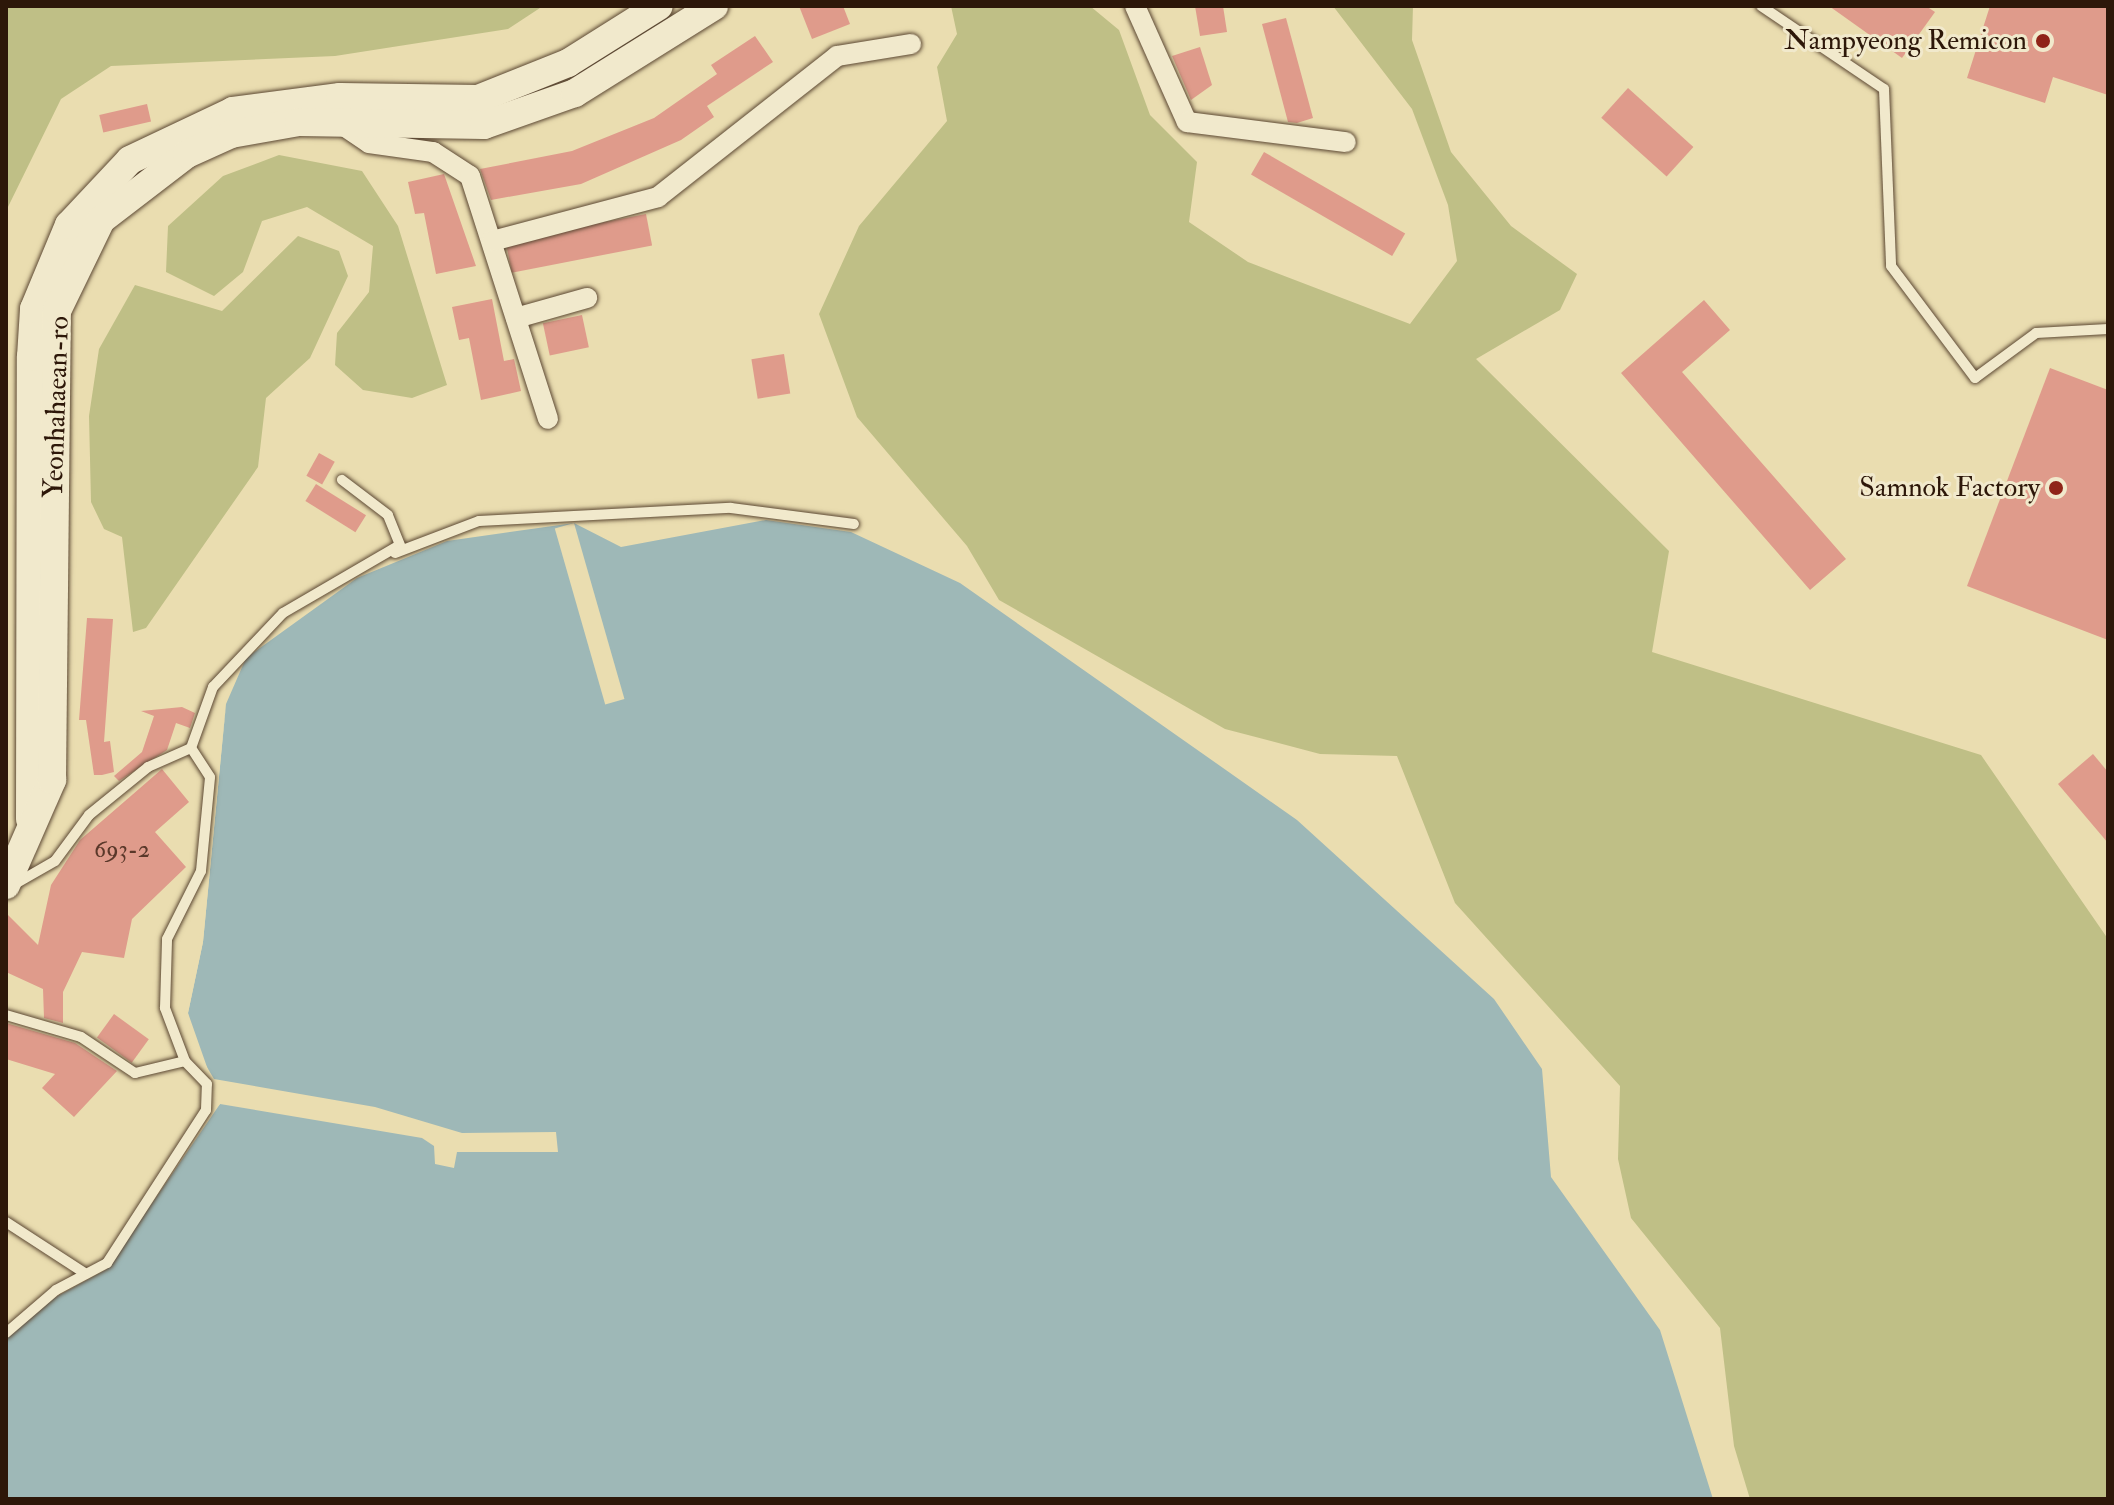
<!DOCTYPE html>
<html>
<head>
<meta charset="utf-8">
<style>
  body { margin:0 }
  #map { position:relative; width:2114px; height:1505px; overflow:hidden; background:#eaddb0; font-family:"IM FELL Double Pica",serif }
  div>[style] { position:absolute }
  .green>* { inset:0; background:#bfbf86 }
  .water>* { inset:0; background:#9eb8b7 }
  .pier>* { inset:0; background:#eaddb0; transform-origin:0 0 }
  .building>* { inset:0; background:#df9b8b; transform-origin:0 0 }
  .roads { filter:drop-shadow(0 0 2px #5c4833) drop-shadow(0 0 2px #5c4833) }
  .lane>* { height:10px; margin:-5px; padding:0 5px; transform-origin:5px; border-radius:5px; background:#f1e9cc }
  .street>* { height:20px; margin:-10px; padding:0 10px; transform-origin:10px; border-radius:10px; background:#f1e9cc }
  .secondary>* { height:28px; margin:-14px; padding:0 14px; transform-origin:14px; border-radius:14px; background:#f1e9cc }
  .dots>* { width:22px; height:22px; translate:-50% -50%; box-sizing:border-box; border:4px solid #f1e9cc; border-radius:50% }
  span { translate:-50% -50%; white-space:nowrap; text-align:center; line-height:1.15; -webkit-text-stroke:6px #f1e9cc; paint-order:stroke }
  .number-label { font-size:24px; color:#5a382a }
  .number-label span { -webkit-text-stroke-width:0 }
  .poi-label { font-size:28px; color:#2d1709 }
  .right { translate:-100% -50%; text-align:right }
  .street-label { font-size:28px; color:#2d1709 }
  .frame { position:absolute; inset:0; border:8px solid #2d1709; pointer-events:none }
</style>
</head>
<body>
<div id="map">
  <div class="green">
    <div style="clip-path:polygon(6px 6px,543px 6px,508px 29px,335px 56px,111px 66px,61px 99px,6px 211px)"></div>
    <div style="clip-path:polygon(951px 6px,1090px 6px,1119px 30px,1150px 115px,1197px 162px,1189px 222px,1248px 262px,1410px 324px,1457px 261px,1448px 205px,1412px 109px,1333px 6px,1413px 6px,1412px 40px,1451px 152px,1511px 226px,1577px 274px,1560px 310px,1476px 359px,1669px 551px,1652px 652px,1981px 755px,2108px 939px,2108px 1499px,1750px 1499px,1734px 1446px,1720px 1328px,1631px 1218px,1618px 1159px,1620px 1086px,1455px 903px,1397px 756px,1320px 754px,1225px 729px,999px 600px,967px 546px,857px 417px,819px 314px,859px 226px,947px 121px,937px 67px,957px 34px)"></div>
    <div style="clip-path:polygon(279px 155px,362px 171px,398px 226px,447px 385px,412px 398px,363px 390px,335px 365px,337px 333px,369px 292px,373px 246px,307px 207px,262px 221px,243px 272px,214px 296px,166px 272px,168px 226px,223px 176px)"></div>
    <div style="clip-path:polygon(298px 236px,339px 251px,348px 276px,310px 358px,266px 398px,258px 467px,146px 628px,133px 632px,122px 537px,104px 529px,91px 502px,89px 416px,99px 349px,135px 285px,222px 311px)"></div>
  </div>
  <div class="water">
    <div style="clip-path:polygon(766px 520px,851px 532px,960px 583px,1297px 820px,1494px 999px,1542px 1069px,1551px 1177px,1660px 1330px,1713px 1499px,6px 1499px,6px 1339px,52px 1299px,107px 1269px,220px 1104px,188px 1013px,203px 942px,226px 704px,246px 658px,357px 578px,447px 541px,574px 523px,621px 547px)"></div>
  </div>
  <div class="pier">
    <div style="left:574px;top:523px;width:183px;height:20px;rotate:74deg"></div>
    <div style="clip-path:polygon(226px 704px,203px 942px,188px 1013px,191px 1040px,214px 1079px,375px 1107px,462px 1133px,556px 1132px,558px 1152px,457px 1152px,454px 1168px,435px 1164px,434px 1146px,422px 1138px,220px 1104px,193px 1135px,215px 1103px,208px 1072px,188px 1041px,184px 1012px,199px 942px)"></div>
  </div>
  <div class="building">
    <div style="clip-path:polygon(799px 6px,843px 6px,850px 24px,812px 39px)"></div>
    <div style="clip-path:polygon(1195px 6px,1223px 6px,1227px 32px,1200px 36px)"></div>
    <div style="clip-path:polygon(1829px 6px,1926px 6px,1935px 12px,1902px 58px)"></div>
    <div style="clip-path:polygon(1990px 6px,2108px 6px,2108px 95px,2053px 77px,2045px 103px,1967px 78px)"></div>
    <div style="clip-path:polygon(1286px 18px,1313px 118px,1297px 123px,1288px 122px,1262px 24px)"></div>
    <div style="clip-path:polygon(755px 36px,773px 62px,707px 106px,714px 117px,681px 140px,581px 184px,491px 200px,480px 169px,572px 151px,654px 118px,717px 74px,711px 65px)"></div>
    <div style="clip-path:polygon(1200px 47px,1212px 85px,1191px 100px,1172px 56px)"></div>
    <div style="left:1628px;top:88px;width:88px;height:40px;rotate:42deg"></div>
    <div style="left:147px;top:104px;width:18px;height:49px;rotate:77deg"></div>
    <div style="left:1264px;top:152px;width:163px;height:26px;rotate:30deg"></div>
    <div style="clip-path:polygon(444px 174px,476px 266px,436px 274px,424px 213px,415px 214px,408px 182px)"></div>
    <div style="left:646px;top:214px;width:32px;height:143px;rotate:79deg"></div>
    <div style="clip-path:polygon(492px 299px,504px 361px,514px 359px,521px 391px,481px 400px,469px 338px,459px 340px,452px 307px)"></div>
    <div style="clip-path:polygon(1704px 300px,1730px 330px,1682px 372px,1846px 559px,1810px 590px,1621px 373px)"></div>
    <div style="left:582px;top:315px;width:33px;height:40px;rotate:78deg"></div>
    <div style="left:784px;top:354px;width:40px;height:33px;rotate:81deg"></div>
    <div style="clip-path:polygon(2050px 368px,2108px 390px,2108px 640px,1967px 586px)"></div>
    <div style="left:319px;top:453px;width:18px;height:26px;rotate:29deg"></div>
    <div style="left:316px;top:484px;width:59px;height:20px;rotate:32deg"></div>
    <div style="clip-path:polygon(87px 618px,113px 619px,104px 742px,110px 741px,114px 772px,102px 775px,94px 775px,86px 720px,79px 720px)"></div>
    <div style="clip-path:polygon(182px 707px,195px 713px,190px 728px,176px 723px,167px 750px,119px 781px,114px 776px,142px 752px,154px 716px,141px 711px)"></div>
    <div style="clip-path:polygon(2093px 754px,2108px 772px,2108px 843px,2058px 784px)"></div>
    <div style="clip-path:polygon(162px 769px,189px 802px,155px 832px,186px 867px,132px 919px,124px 958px,82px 952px,63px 992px,63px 1023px,44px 1018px,43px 989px,6px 972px,6px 913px,38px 945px,51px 885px,80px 840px)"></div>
    <div style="left:114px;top:1014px;width:43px;height:29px;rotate:36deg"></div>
    <div style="clip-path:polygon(6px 1023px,75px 1043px,117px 1071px,74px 1117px,42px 1088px,55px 1074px,6px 1059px)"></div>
  </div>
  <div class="roads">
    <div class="lane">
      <div style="left:1761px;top:6px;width:148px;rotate:34deg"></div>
      <div style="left:1884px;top:89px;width:177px;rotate:87.7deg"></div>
      <div style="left:1891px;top:266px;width:140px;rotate:53.1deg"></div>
      <div style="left:1975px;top:378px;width:76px;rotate:-36.4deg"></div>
      <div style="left:2036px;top:333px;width:72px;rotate:-3.2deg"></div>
      <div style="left:395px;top:553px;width:90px;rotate:-20.9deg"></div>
      <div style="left:479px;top:521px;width:252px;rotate:-3deg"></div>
      <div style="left:731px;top:508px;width:124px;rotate:7.4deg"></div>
      <div style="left:15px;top:884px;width:46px;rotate:-29.9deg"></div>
      <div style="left:55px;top:861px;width:57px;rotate:-53.5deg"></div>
      <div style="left:89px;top:815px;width:76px;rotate:-39.1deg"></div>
      <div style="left:148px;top:767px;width:47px;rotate:-23.8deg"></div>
      <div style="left:191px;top:748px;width:65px;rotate:-70.2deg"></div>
      <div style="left:213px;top:687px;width:102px;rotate:-46.6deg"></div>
      <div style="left:283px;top:613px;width:135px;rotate:-30.2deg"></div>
      <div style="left:400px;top:545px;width:32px;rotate:-112deg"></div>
      <div style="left:388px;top:515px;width:58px;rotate:-142.7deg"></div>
      <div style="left:6px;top:1015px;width:78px;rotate:16.3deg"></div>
      <div style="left:81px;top:1037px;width:65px;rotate:33.7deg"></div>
      <div style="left:135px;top:1073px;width:51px;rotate:-13.5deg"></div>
      <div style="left:6px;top:1222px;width:95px;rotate:33deg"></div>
      <div style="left:6px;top:1333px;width:66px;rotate:-40.7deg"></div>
      <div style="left:56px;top:1290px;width:58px;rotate:-27.9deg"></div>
      <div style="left:107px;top:1263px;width:182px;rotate:-57.1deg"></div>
      <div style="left:206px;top:1110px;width:26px;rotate:-88deg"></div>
      <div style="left:207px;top:1084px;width:32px;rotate:-134deg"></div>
      <div style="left:185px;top:1061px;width:57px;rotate:-110.7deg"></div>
      <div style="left:165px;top:1008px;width:69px;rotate:-88.3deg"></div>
      <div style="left:167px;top:939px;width:76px;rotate:-63.4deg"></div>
      <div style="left:201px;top:871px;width:94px;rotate:-84.5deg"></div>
      <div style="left:210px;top:777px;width:35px;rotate:-123deg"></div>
    </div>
    <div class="street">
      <div style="left:1135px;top:6px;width:127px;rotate:65.9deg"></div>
      <div style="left:1187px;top:122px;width:160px;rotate:7.2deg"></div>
      <div style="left:338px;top:122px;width:37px;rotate:34deg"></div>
      <div style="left:369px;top:143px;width:65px;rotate:8deg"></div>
      <div style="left:433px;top:152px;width:44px;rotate:33deg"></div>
      <div style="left:470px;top:176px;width:255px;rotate:72.2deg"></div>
      <div style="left:492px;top:241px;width:172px;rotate:-14.8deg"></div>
      <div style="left:658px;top:197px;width:228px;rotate:-38.2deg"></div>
      <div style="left:837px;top:56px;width:75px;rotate:-9.2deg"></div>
      <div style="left:516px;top:318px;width:74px;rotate:-15.7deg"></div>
    </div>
    <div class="secondary">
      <div style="left:30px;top:819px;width:462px;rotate:-89.9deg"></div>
      <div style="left:31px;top:357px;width:48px;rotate:-86.4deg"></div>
      <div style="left:34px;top:309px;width:91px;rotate:-67.4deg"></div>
      <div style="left:69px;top:225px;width:89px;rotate:-46.8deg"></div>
      <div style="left:130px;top:160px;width:114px;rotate:-25.4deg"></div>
      <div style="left:233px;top:111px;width:108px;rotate:-7.5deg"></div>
      <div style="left:340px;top:97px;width:138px;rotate:0.8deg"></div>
      <div style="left:478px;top:99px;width:97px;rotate:-21.8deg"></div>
      <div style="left:568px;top:63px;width:107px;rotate:-32.1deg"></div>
      <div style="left:6px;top:885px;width:115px;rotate:-66.3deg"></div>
      <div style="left:52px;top:780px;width:469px;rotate:-89.4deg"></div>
      <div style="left:57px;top:311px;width:101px;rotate:-64.2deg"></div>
      <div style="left:101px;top:220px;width:108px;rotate:-37.5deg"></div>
      <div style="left:187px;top:154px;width:48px;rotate:-24.4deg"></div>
      <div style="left:231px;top:134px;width:69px;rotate:-10deg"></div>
      <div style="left:299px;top:122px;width:185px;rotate:0.9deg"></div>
      <div style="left:484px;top:125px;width:96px;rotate:-19.4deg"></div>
      <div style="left:575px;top:93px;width:164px;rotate:-32deg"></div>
    </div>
  </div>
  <div class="dots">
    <div style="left:2043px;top:41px;background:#8f2418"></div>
    <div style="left:2056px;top:488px;background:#8f2418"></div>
  </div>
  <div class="number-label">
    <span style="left:122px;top:850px">693-2</span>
  </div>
  <div class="poi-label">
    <span class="right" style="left:2027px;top:41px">Nampyeong Remicon</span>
    <span class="right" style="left:2040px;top:488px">Samnok Factory</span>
  </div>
  <div class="street-label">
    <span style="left:57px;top:407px;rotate:-88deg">Yeonhahaean-ro</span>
  </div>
  <div class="frame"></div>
</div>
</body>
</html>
